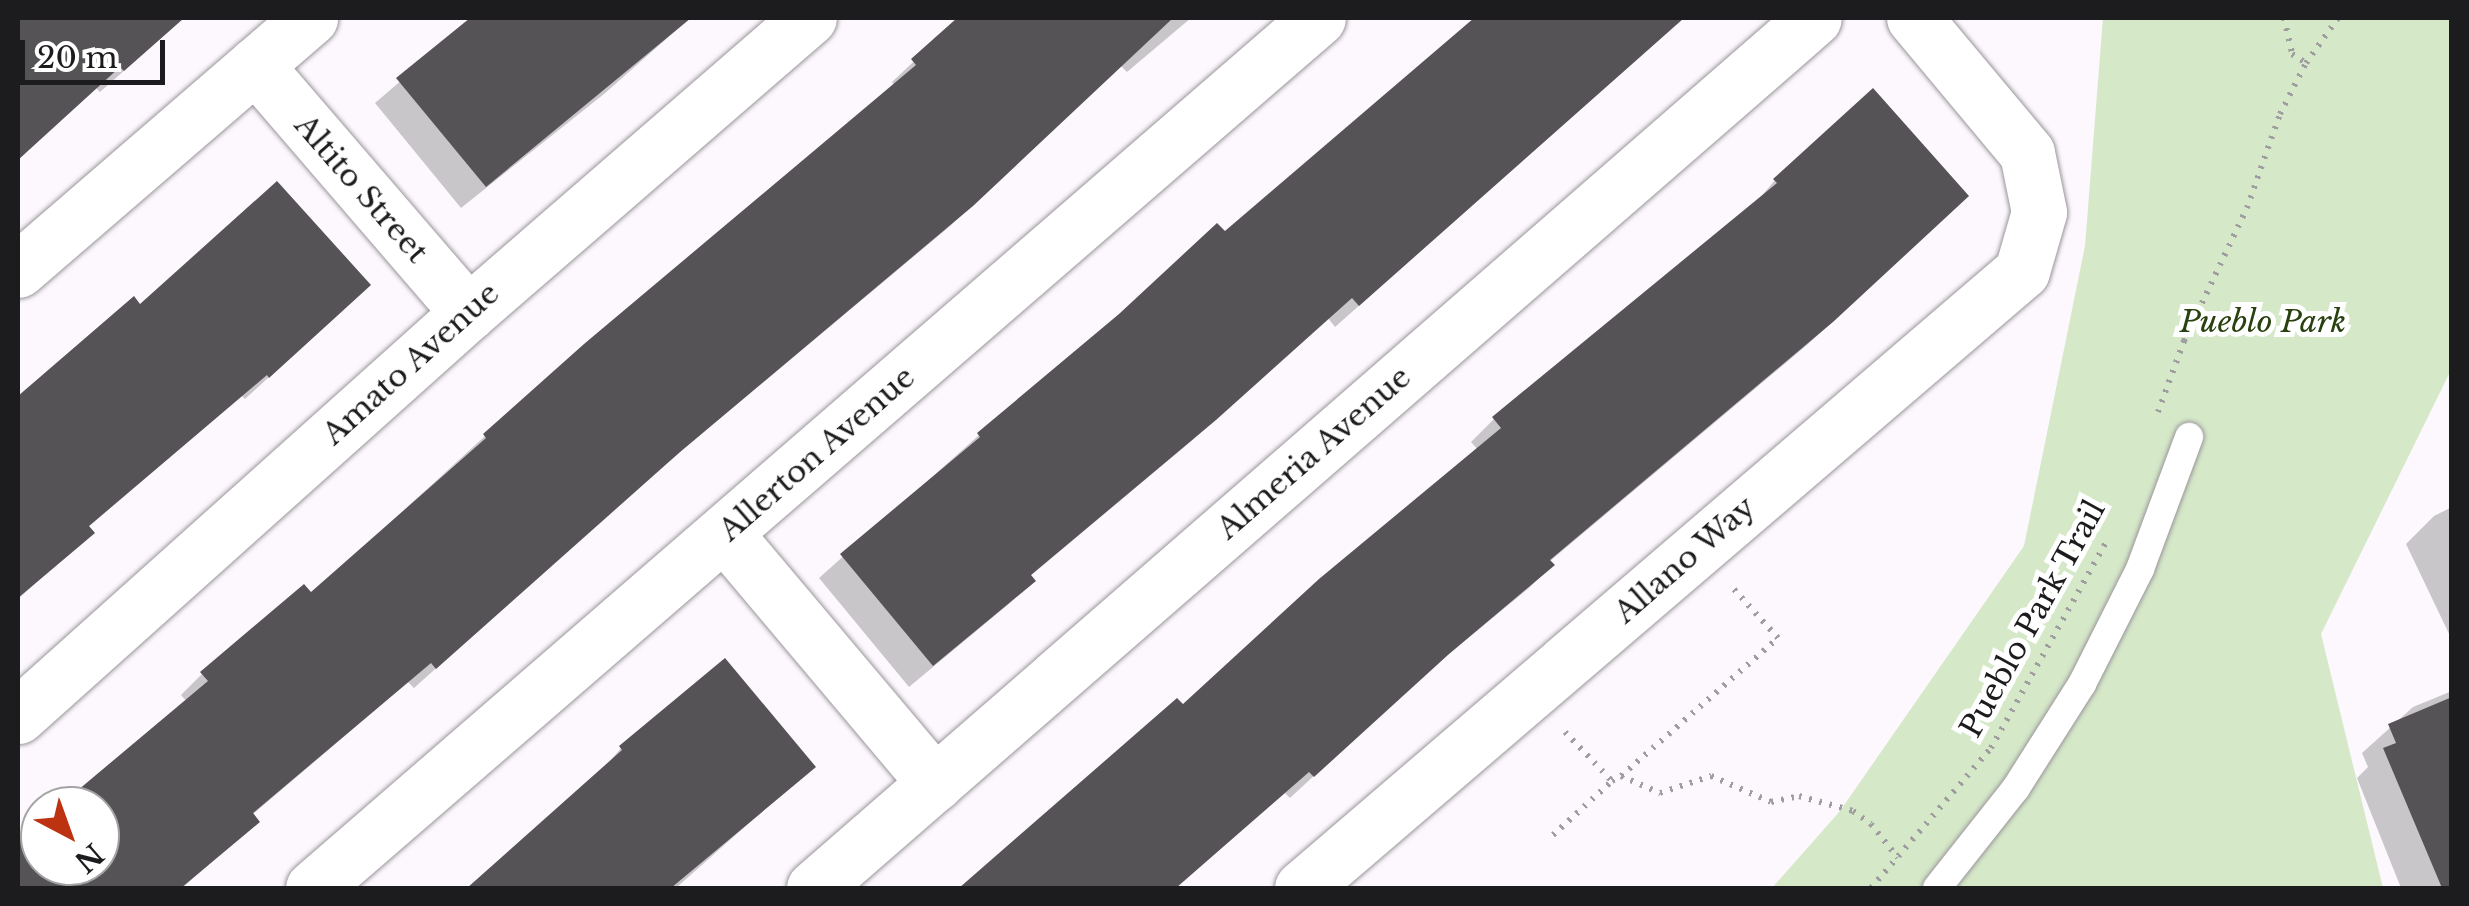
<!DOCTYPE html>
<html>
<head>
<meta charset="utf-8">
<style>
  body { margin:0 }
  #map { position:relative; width:2469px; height:906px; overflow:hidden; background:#fcf8fd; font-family:"Libre Baskerville",serif }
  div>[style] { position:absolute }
  .green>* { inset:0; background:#d5e8c8 }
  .shadow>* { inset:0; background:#0003 }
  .building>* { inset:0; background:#565357 }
  .path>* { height:6px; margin-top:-3px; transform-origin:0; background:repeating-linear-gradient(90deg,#9f9da0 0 2.5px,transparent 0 10.5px) }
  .roads { filter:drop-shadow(0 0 2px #9a969b) drop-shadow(0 0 2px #9a969b) }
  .lane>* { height:28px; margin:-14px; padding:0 14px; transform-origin:14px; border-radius:14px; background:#fff }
  .street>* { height:55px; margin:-27.5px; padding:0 27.5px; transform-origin:27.5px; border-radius:27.5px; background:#fff }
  span { translate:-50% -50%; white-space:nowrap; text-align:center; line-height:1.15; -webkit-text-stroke:10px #fff; paint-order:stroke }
  .street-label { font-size:30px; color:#1c1b1d }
  .park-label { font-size:30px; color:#28410f; font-style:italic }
  .frame { position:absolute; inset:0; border:20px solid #1c1b1d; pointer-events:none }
  .north { position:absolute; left:20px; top:786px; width:100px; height:100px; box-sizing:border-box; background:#fff; border:2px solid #a4a4a5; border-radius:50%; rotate:139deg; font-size:28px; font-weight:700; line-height:40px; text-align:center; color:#1c1b1d }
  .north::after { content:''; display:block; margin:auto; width:35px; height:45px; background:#bd3311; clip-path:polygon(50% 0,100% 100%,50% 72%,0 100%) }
  .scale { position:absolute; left:20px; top:40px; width:145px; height:45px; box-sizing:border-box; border:5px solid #1c1b1d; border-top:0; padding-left:12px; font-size:30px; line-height:35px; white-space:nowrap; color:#1c1b1d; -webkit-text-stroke:8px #fff; paint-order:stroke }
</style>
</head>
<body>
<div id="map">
  <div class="green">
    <div style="clip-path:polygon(2103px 18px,2451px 18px,2451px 370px,2321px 634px,2383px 888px,1772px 888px,1840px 811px,2024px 546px,2085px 246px)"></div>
  </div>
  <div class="shadow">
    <div style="clip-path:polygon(18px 18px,184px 18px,100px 92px,96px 88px,18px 159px)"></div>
    <div style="clip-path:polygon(474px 18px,690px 18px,604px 94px,461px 208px,375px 103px)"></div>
    <div style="clip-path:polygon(960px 18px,1191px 18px,1127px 72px,1120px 65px,949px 227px,655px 473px,414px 688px,408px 682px,252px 815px,257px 822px,182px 888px,18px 888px,18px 841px,40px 822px,40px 866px,100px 866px,100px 806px,60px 806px,187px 702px,181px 695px,202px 674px,311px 595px,485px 436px,895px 86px,892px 82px)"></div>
    <div style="clip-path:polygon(1476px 18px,1684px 18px,1335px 327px,1328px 318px,1189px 443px,1029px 577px,1032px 581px,1010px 603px,909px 687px,819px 578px,979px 435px,1225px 235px)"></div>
    <div style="clip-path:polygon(1775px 180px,1943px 219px,1807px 345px,1549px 562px,1552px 565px,1529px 588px,1422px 676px,1290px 798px,1285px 793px,1174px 888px,964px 888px,1177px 701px,1182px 707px,1478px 450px,1471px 442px,1494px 419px,1754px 205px)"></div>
    <div style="clip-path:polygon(140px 307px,345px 308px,245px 399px,242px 396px,87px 528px,91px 533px,18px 599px,18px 401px)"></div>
    <div style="clip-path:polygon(2452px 507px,2452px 640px,2406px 544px,2434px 516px)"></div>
    <div style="clip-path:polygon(2452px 691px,2452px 888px,2401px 888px,2357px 778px,2368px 767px,2362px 753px,2413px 707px)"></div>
    <div style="clip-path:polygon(621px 748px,813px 766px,676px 888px,471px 888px,600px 773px)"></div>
  </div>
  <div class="building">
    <div style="clip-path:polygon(18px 18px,184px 18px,124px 71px,120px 67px,18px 160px)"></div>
    <div style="clip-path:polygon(470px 18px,691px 18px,486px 187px,396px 78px)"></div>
    <div style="clip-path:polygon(957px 18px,1173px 18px,973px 206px,680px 452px,436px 669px,431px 663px,253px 813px,260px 822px,181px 888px,18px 888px,18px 841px,40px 822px,40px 866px,100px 866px,100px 806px,59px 806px,208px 681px,200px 672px,304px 584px,311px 592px,486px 438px,483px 434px,584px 344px,916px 65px,911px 59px)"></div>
    <div style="clip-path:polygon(1474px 18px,1684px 18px,1359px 306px,1352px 298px,1216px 420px,1031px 575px,1036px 581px,933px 666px,840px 554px,980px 437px,977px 433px,1119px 314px,1217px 223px,1225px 231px)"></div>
    <div style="clip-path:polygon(1873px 88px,1969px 196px,1833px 322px,1550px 560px,1555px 565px,1449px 654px,1314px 777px,1309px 772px,1176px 888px,959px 888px,1177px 698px,1183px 704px,1319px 579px,1501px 428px,1492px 417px,1777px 183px,1773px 179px)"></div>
    <div style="clip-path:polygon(277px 181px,371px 285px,269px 378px,267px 375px,89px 526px,95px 533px,18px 598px,18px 396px,134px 296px,140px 304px)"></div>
    <div style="clip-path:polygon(725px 658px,816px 767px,671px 888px,467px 888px,622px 750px,619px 746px)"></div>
    <div style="clip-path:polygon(2452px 697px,2452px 888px,2442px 888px,2383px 748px,2396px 743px,2388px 724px)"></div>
  </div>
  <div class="path">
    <div style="left:2284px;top:18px;width:37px;rotate:77deg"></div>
    <div style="left:2292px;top:54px;width:17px;rotate:33deg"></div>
    <div style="left:2158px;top:412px;width:76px;rotate:-69.9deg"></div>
    <div style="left:2184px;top:341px;width:147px;rotate:-64.7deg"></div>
    <div style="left:2247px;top:208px;width:100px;rotate:-70.7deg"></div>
    <div style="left:2280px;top:114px;width:57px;rotate:-63deg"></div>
    <div style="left:2306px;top:63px;width:55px;rotate:-54.6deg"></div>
    <div style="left:1565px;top:732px;width:68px;rotate:46.2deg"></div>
    <div style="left:1612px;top:781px;width:10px;rotate:-29deg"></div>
    <div style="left:1621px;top:776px;width:43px;rotate:23.6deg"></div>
    <div style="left:1660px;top:793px;width:54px;rotate:-18.4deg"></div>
    <div style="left:1711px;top:776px;width:65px;rotate:23.4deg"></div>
    <div style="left:1771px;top:802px;width:29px;rotate:-12deg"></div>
    <div style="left:1799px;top:796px;width:56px;rotate:15.5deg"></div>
    <div style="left:1853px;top:811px;width:22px;rotate:36deg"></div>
    <div style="left:1871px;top:824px;width:43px;rotate:51.5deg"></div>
    <div style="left:1621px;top:776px;width:209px;rotate:-41.3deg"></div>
    <div style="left:1778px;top:638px;width:70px;rotate:-132.1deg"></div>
    <div style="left:1553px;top:835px;width:80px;rotate:-42.5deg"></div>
    <div style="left:1871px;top:888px;width:184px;rotate:-49.4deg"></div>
    <div style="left:1991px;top:748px;width:234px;rotate:-60.8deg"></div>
  </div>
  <div class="roads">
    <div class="lane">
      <div style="left:1937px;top:888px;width:127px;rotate:-51.7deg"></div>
      <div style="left:2016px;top:788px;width:123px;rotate:-57.6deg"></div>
      <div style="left:2082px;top:684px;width:129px;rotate:-63.2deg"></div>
      <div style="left:2140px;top:569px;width:141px;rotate:-69.6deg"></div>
    </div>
    <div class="street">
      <div style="left:255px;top:65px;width:327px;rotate:49.3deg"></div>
      <div style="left:18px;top:270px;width:386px;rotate:-40.8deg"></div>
      <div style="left:725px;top:534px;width:326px;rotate:49.9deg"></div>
      <div style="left:18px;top:716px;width:604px;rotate:-41.85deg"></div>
      <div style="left:468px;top:313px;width:451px;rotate:-40.9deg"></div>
      <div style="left:313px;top:888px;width:1329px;rotate:-40.88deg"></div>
      <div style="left:814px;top:888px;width:1325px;rotate:-41.02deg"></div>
      <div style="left:1302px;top:888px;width:948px;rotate:-40.59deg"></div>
      <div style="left:2022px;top:271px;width:61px;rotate:-73.9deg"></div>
      <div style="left:2039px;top:212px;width:60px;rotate:-101.5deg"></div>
      <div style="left:2027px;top:153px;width:176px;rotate:-129.9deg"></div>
    </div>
  </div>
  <div class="street-label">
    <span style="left:361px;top:189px;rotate:49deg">Altito Street</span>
    <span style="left:411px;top:364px;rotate:-42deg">Amato Avenue</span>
    <span style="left:1314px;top:453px;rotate:-41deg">Almeria Avenue</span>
    <span style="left:817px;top:454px;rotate:-41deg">Allerton Avenue</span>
    <span style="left:1685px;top:560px;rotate:-41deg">Allano Way</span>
    <span style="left:2033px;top:619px;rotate:-61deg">Pueblo Park Trail</span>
  </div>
  <div class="park-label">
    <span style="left:2263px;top:322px">Pueblo Park</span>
  </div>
  <div class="frame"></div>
  <div class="north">N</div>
  <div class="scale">20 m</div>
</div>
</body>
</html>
